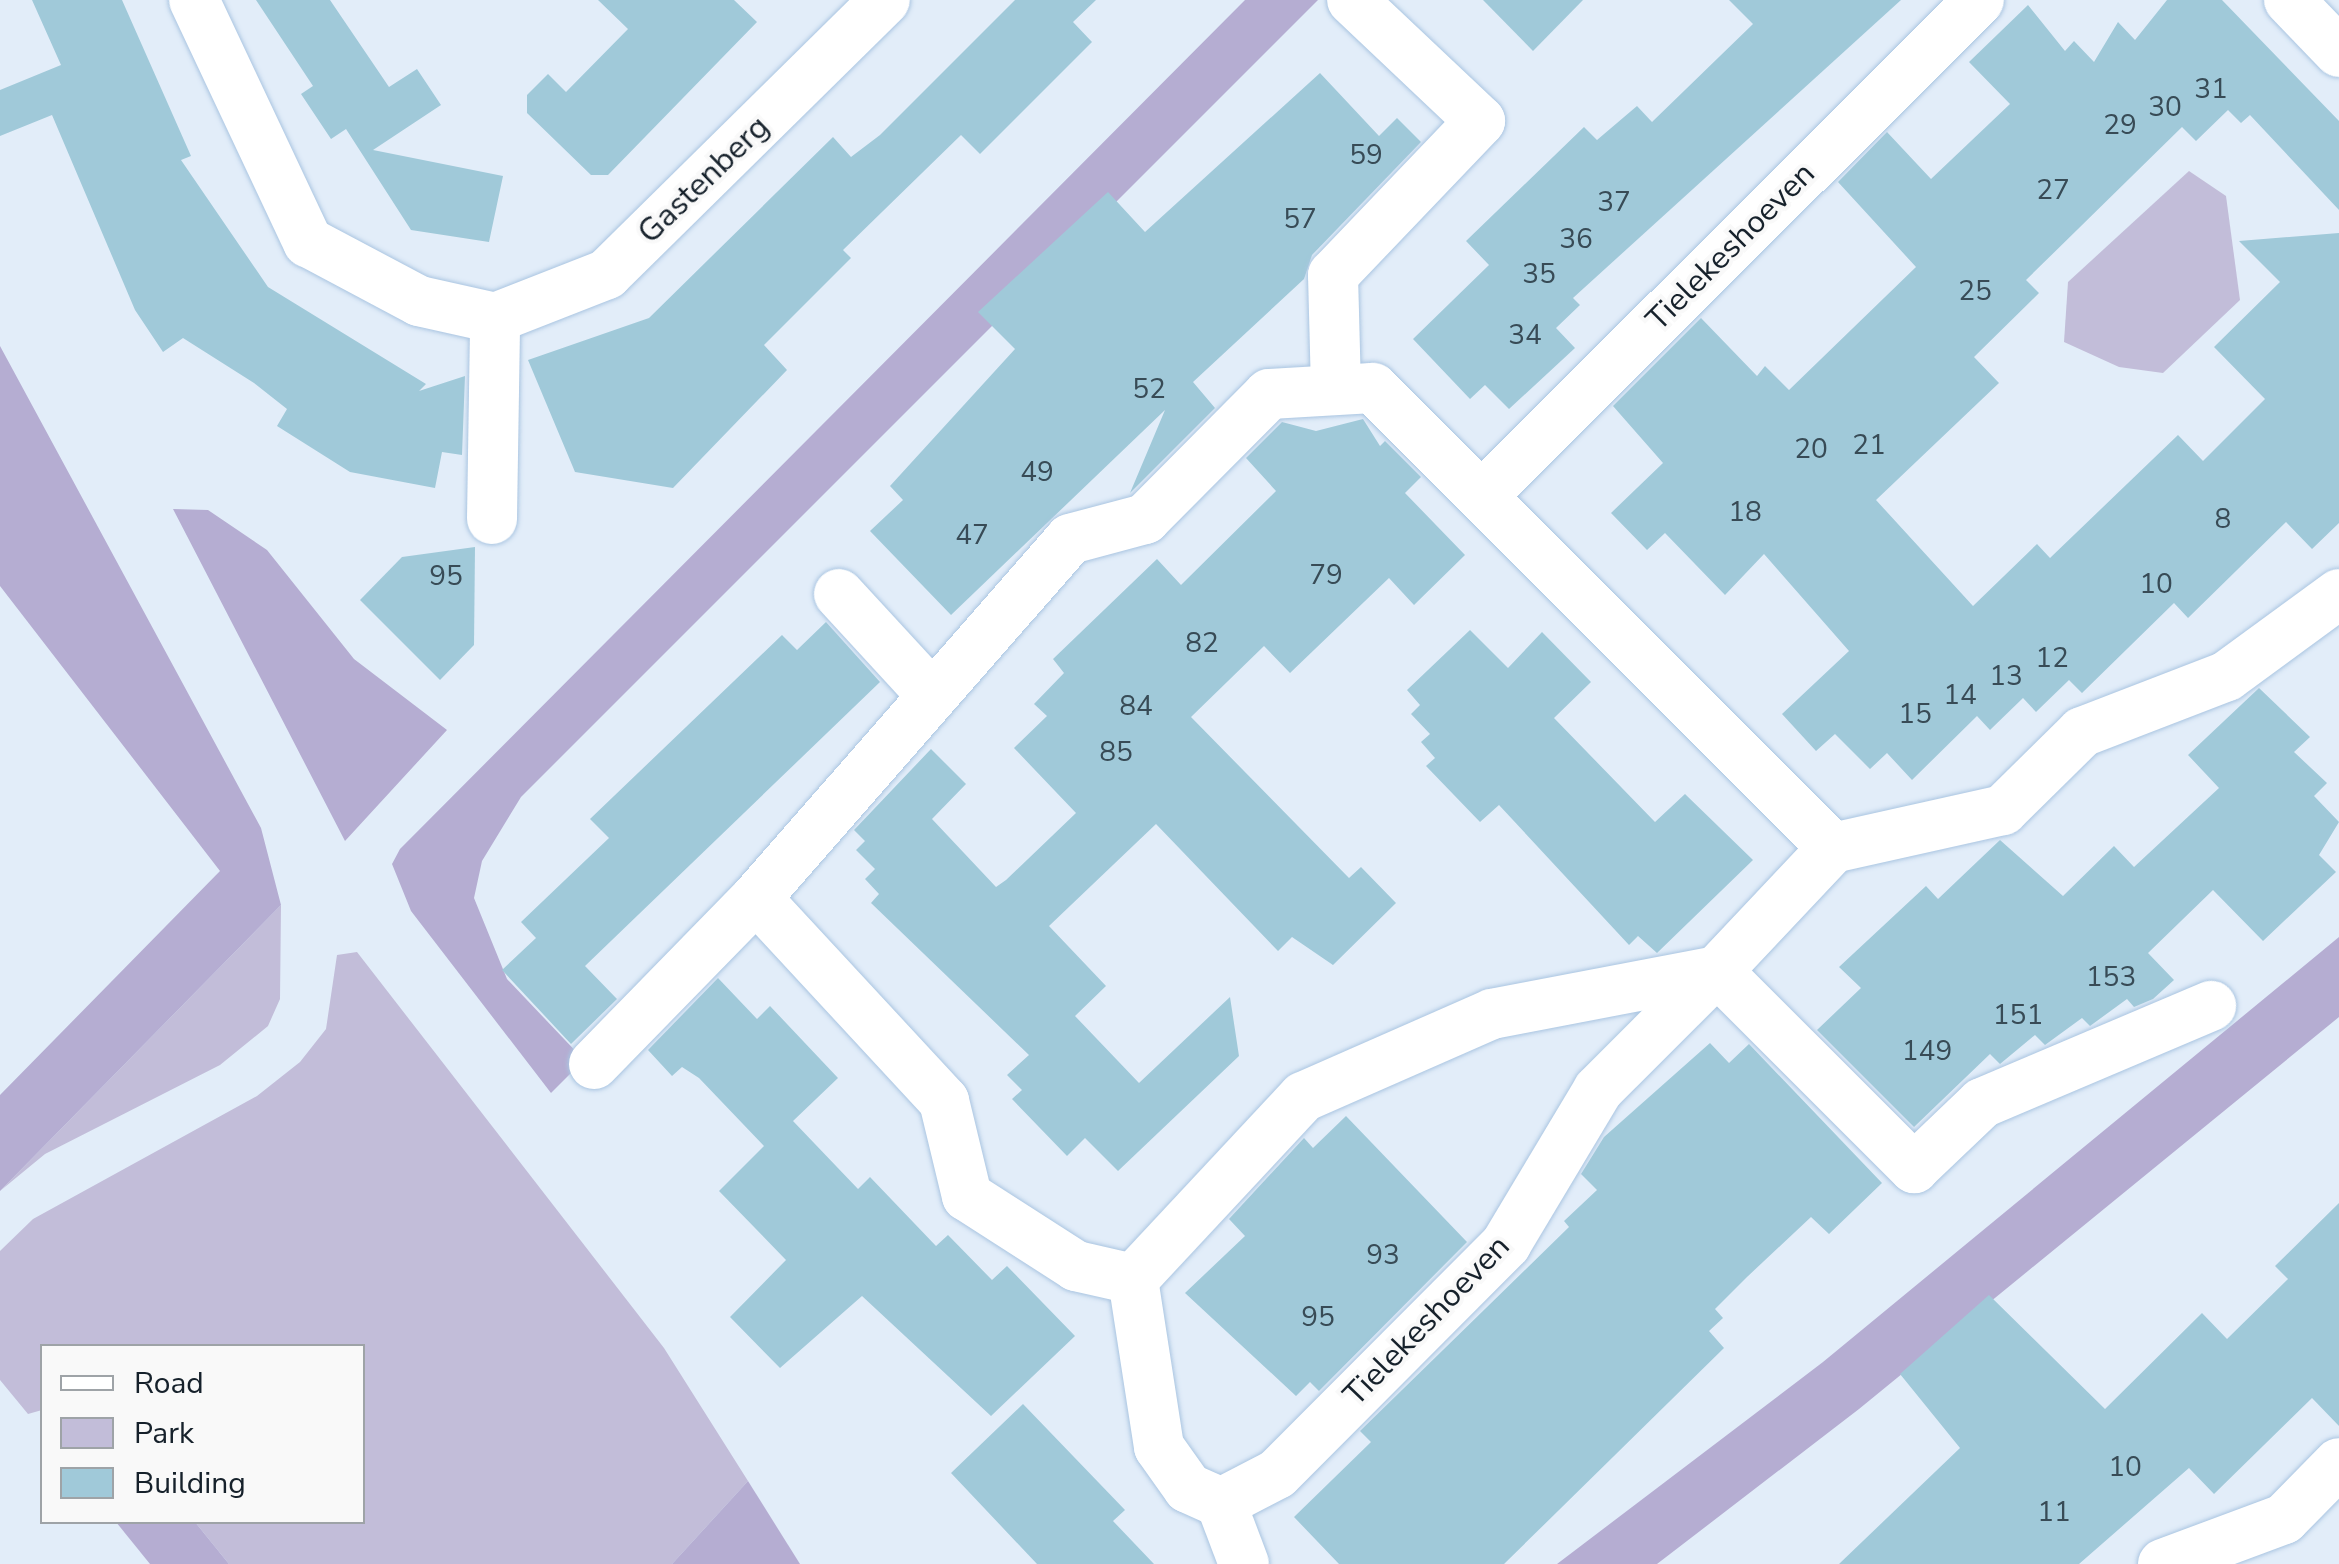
<!DOCTYPE html>
<html>
<head>
<meta charset="utf-8">
<style>
  body { margin:0 }
  #map { position:relative; width:2339px; height:1564px; overflow:hidden; background:#e2edf9; font-family:"Nunito Sans",sans-serif }
  div>[style] { position:absolute }
  .green>* { inset:0; background:#c2bdd9 }
  .forest>* { inset:0; background:#b5add2 }
  .building>* { inset:0; background:#a0c9d9 }
  .roads { filter:drop-shadow(0 0 2px #aac5e1) drop-shadow(0 0 2px #aac5e1) }
  .street>* { height:50px; margin:-25px; padding:0 25px; transform-origin:25px; border-radius:25px; background:#fff }
  span { translate:-50% -50%; white-space:nowrap; text-align:center; line-height:1.15; -webkit-text-stroke:8px #f9f9f9; paint-order:stroke }
  .number-label { font-size:28px; color:#384b56 }
  .number-label span { -webkit-text-stroke-width:0 }
  .street-label { font-size:32px; color:#16212b }
  .legend { position:absolute; left:40px; top:1344px; width:325px; height:180px; box-sizing:border-box; background:#f9f9f9; border:2px solid #9ea3a7; margin:0; padding:12px 18px; list-style:none; font-size:30px; color:#16212b }
  .legend li { display:flex; align-items:center; gap:20px; height:50px }
  .legend b { width:50px; border:2px solid #9ea3a7 }
</style>
</head>
<body>
<div id="map">
  <div class="green">
    <div style="clip-path:polygon(2189px 171px,2226px 196px,2240px 300px,2163px 373px,2119px 367px,2064px 342px,2068px 282px)"></div>
    <div style="clip-path:polygon(281px 905px,280px 999px,268px 1026px,220px 1065px,45px 1154px,0 1191px)"></div>
    <div style="clip-path:polygon(357px 952px,664px 1348px,748px 1481px,672px 1564px,229px 1564px,195px 1522px,362px 1522px,362px 1346px,42px 1346px,42px 1410px,28px 1414px,0 1380px,0 1251px,33px 1219px,257px 1096px,300px 1062px,326px 1029px,337px 955px)"></div>
  </div>
  <div class="forest">
    <div style="clip-path:polygon(1245px 0,1318px 0,521px 797px,482px 861px,474px 898px,507px 979px,584px 1060px,551px 1093px,411px 911px,392px 864px,400px 849px)"></div>
    <div style="clip-path:polygon(0 346px,261px 828px,281px 905px,0 1191px,0 1095px,220px 871px,0 586px)"></div>
    <div style="clip-path:polygon(173px 509px,208px 510px,267px 550px,354px 659px,447px 730px,345px 841px)"></div>
    <div style="clip-path:polygon(2339px 937px,2339px 1017px,1859px 1409px,1657px 1564px,1557px 1564px,1823px 1362px)"></div>
    <div style="clip-path:polygon(748px 1481px,800px 1564px,672px 1564px)"></div>
    <div style="clip-path:polygon(116px 1522px,195px 1522px,229px 1564px,150px 1564px)"></div>
  </div>
  <div class="building">
    <div style="clip-path:polygon(32px 0,122px 0,191px 156px,181px 160px,268px 287px,426px 384px,419px 391px,465px 376px,462px 455px,442px 452px,435px 488px,350px 472px,277px 426px,287px 409px,254px 383px,183px 338px,163px 352px,135px 310px,52px 115px,0 136px,0 90px,61px 65px)"></div>
    <div style="clip-path:polygon(256px 0,330px 0,389px 87px,417px 69px,441px 105px,373px 150px,503px 176px,489px 242px,411px 230px,346px 129px,331px 139px,301px 94px,313px 86px)"></div>
    <div style="clip-path:polygon(598px 0,734px 0,757px 22px,608px 175px,591px 175px,527px 113px,527px 95px,548px 74px,566px 92px,628px 29px)"></div>
    <div style="clip-path:polygon(1015px 0,1096px 0,1073px 22px,1092px 42px,980px 154px,961px 135px,843px 250px,851px 258px,764px 345px,787px 370px,673px 488px,575px 472px,528px 360px,649px 318px,833px 137px,851px 157px,880px 135px)"></div>
    <div style="clip-path:polygon(1483px 0,1583px 0,1533px 51px)"></div>
    <div style="clip-path:polygon(1729px 0,1901px 0,1573px 298px,1580px 305px,1556px 328px,1575px 348px,1509px 409px,1485px 385px,1470px 399px,1413px 339px,1489px 265px,1466px 241px,1584px 127px,1597px 140px,1637px 106px,1652px 122px,1753px 24px)"></div>
    <div style="clip-path:polygon(2167px 0,2222px 0,2339px 121px,2339px 210px,2250px 115px,2241px 123px,2228px 110px,2196px 141px,2182px 127px,2026px 280px,2039px 293px,1974px 357px,1999px 383px,1876px 500px,1973px 606px,2037px 544px,2050px 558px,2178px 435px,2203px 461px,2265px 399px,2214px 347px,2280px 282px,2239px 241px,2339px 233px,2339px 523px,2312px 549px,2286px 522px,2188px 618px,2174px 603px,2082px 693px,2069px 680px,2036px 712px,2023px 698px,1990px 730px,1977px 716px,1912px 780px,1887px 753px,1870px 769px,1835px 734px,1816px 751px,1782px 714px,1849px 651px,1764px 554px,1725px 595px,1665px 533px,1647px 550px,1611px 513px,1663px 463px,1613px 406px,1701px 318px,1757px 376px,1765px 366px,1789px 390px,1916px 267px,1838px 182px,1887px 132px,1931px 179px,2010px 104px,1969px 62px,2028px 5px,2065px 51px,2074px 41px,2094px 62px,2118px 22px,2135px 40px)"></div>
    <div style="clip-path:polygon(1320px 73px,1379px 136px,1397px 118px,1421px 142px,1312px 255px,1304px 279px,1193px 382px,1215px 408px,1130px 493px,1165px 410px,951px 615px,870px 531px,903px 500px,890px 486px,1015px 349px,978px 312px,1108px 192px,1145px 232px)"></div>
    <div style="clip-path:polygon(1363px 419px,1380px 446px,1385px 441px,1421px 477px,1405px 493px,1465px 555px,1414px 605px,1389px 578px,1290px 673px,1264px 646px,1191px 717px,1349px 878px,1361px 867px,1396px 903px,1333px 965px,1292px 937px,1278px 951px,1156px 824px,1049px 926px,1106px 986px,1075px 1016px,1139px 1083px,1230px 997px,1239px 1056px,1118px 1171px,1085px 1138px,1067px 1156px,1012px 1099px,1022px 1090px,1007px 1075px,1029px 1055px,871px 903px,879px 894px,865px 879px,875px 869px,856px 850px,865px 841px,854px 830px,931px 749px,966px 784px,932px 819px,996px 887px,1006px 880px,1076px 813px,1014px 748px,1047px 716px,1034px 704px,1064px 673px,1053px 659px,1157px 559px,1181px 585px,1276px 491px,1246px 458px,1282px 422px,1316px 431px)"></div>
    <div style="clip-path:polygon(475px 547px,474px 645px,440px 680px,360px 600px,402px 557px)"></div>
    <div style="clip-path:polygon(826px 622px,880px 682px,585px 966px,617px 999px,571px 1044px,502px 970px,536px 938px,521px 922px,609px 838px,590px 819px,782px 635px,797px 650px)"></div>
    <div style="clip-path:polygon(1470px 630px,1508px 668px,1542px 632px,1591px 682px,1554px 718px,1655px 822px,1685px 794px,1753px 860px,1657px 953px,1638px 936px,1629px 945px,1499px 805px,1480px 822px,1426px 766px,1435px 758px,1421px 742px,1430px 734px,1411px 714px,1420px 705px,1407px 690px)"></div>
    <div style="clip-path:polygon(2259px 688px,2310px 737px,2294px 752px,2327px 783px,2314px 796px,2339px 822px,2319px 855px,2336px 872px,2263px 941px,2213px 890px,2148px 953px,2174px 980px,2153px 999px,2134px 1007px,2127px 999px,2090px 1026px,2082px 1018px,2045px 1045px,2035px 1035px,2000px 1064px,1990px 1054px,1914px 1127px,1817px 1030px,1861px 988px,1839px 967px,1926px 886px,1938px 899px,2000px 840px,2063px 896px,2114px 846px,2134px 867px,2219px 788px,2188px 755px)"></div>
    <div style="clip-path:polygon(718px 978px,757px 1019px,770px 1006px,838px 1078px,793px 1121px,858px 1189px,870px 1177px,936px 1246px,948px 1235px,992px 1280px,1007px 1266px,1075px 1336px,991px 1416px,862px 1296px,780px 1368px,730px 1317px,786px 1260px,719px 1191px,764px 1146px,699px 1078px,682px 1067px,672px 1076px,648px 1050px)"></div>
    <div style="clip-path:polygon(1710px 1043px,1729px 1063px,1749px 1044px,1882px 1183px,1829px 1234px,1811px 1217px,1747px 1277px,1715px 1309px,1723px 1318px,1709px 1331px,1724px 1348px,1504px 1564px,1339px 1564px,1294px 1517px,1371px 1442px,1360px 1431px,1569px 1227px,1564px 1221px,1597px 1190px,1581px 1174px,1604px 1137px)"></div>
    <div style="clip-path:polygon(1346px 1116px,1467px 1242px,1319px 1391px,1310px 1382px,1296px 1396px,1185px 1293px,1245px 1236px,1229px 1219px,1304px 1138px,1313px 1148px)"></div>
    <div style="clip-path:polygon(2339px 1203px,2339px 1426px,2312px 1398px,2214px 1494px,2189px 1468px,2079px 1564px,1839px 1564px,1960px 1448px,1900px 1374px,1989px 1295px,2105px 1409px,2202px 1313px,2227px 1339px,2288px 1279px,2275px 1266px)"></div>
    <div style="clip-path:polygon(1023px 1404px,1125px 1510px,1113px 1521px,1154px 1564px,1037px 1564px,951px 1473px)"></div>
  </div>
  <div class="roads">
    <div class="street">
      <div style="left:194px;top:0;width:268px;rotate:64.8deg"></div>
      <div style="left:308px;top:242px;width:126px;rotate:28deg"></div>
      <div style="left:419px;top:301px;width:78px;rotate:12.6deg"></div>
      <div style="left:495px;top:318px;width:120px;rotate:-21.4deg"></div>
      <div style="left:607px;top:274px;width:390px;rotate:-44.6deg"></div>
      <div style="left:2289px;top:0;width:72px;rotate:46.1deg"></div>
      <div style="left:1336px;top:389px;width:114px;rotate:-91.5deg"></div>
      <div style="left:1333px;top:275px;width:213px;rotate:-46.3deg"></div>
      <div style="left:1480px;top:121px;width:176px;rotate:-136.6deg"></div>
      <div style="left:1484px;top:494px;width:699px;rotate:-44.94deg"></div>
      <div style="left:492px;top:519px;width:201px;rotate:-89.1deg"></div>
      <div style="left:839px;top:594px;width:134px;rotate:47.4deg"></div>
      <div style="left:756px;top:898px;width:277px;rotate:47.2deg"></div>
      <div style="left:944px;top:1101px;width:98px;rotate:76.4deg"></div>
      <div style="left:967px;top:1196px;width:130px;rotate:32.7deg"></div>
      <div style="left:1076px;top:1266px;width:58px;rotate:12.8deg"></div>
      <div style="left:1717px;top:971px;width:229px;rotate:169.2deg"></div>
      <div style="left:1492px;top:1014px;width:206px;rotate:156.3deg"></div>
      <div style="left:1303px;top:1097px;width:249px;rotate:133deg"></div>
      <div style="left:1133px;top:1279px;width:170px;rotate:81.2deg"></div>
      <div style="left:1159px;top:1447px;width:50px;rotate:54.7deg"></div>
      <div style="left:1188px;top:1488px;width:36px;rotate:24deg"></div>
      <div style="left:1221px;top:1503px;width:63px;rotate:-27.4deg"></div>
      <div style="left:1277px;top:1474px;width:325px;rotate:-45.1deg"></div>
      <div style="left:1506px;top:1244px;width:179px;rotate:-59.1deg"></div>
      <div style="left:1598px;top:1090px;width:168px;rotate:-45deg"></div>
      <div style="left:1717px;top:971px;width:169px;rotate:-46.7deg"></div>
      <div style="left:1833px;top:848px;width:174px;rotate:-12.6deg"></div>
      <div style="left:2003px;top:810px;width:111px;rotate:-44.6deg"></div>
      <div style="left:2082px;top:732px;width:155px;rotate:-21.1deg"></div>
      <div style="left:2227px;top:676px;width:139px;rotate:-36.2deg"></div>
      <div style="left:1717px;top:971px;width:279px;rotate:45deg"></div>
      <div style="left:1914px;top:1168px;width:94px;rotate:-43.7deg"></div>
      <div style="left:1982px;top:1103px;width:249px;rotate:-23deg"></div>
      <div style="left:594px;top:1064px;width:232px;rotate:-45.7deg"></div>
      <div style="left:756px;top:898px;width:477px;rotate:-48.8deg"></div>
      <div style="left:1070px;top:539px;width:78px;rotate:-14.9deg"></div>
      <div style="left:1145px;top:519px;width:176px;rotate:-45.2deg"></div>
      <div style="left:1269px;top:394px;width:104px;rotate:-3.3deg"></div>
      <div style="left:1373px;top:388px;width:651px;rotate:45deg"></div>
      <div style="left:1221px;top:1503px;width:65px;rotate:69.3deg"></div>
      <div style="left:2163px;top:1564px;width:129px;rotate:-20.4deg"></div>
      <div style="left:2284px;top:1519px;width:78px;rotate:-45.5deg"></div>
    </div>
  </div>
  <div class="number-label">
    <span style="left:2211px;top:89px">31</span>
    <span style="left:2165px;top:107px">30</span>
    <span style="left:2120px;top:125px">29</span>
    <span style="left:1366px;top:155px">59</span>
    <span style="left:2053px;top:190px">27</span>
    <span style="left:1614px;top:202px">37</span>
    <span style="left:1300px;top:219px">57</span>
    <span style="left:1576px;top:239px">36</span>
    <span style="left:1539px;top:274px">35</span>
    <span style="left:1975px;top:291px">25</span>
    <span style="left:1525px;top:335px">34</span>
    <span style="left:1149px;top:389px">52</span>
    <span style="left:1869px;top:445px">21</span>
    <span style="left:1811px;top:449px">20</span>
    <span style="left:1037px;top:472px">49</span>
    <span style="left:1745px;top:512px">18</span>
    <span style="left:2223px;top:519px">8</span>
    <span style="left:972px;top:535px">47</span>
    <span style="left:1326px;top:575px">79</span>
    <span style="left:446px;top:576px">95</span>
    <span style="left:2156px;top:584px">10</span>
    <span style="left:1202px;top:643px">82</span>
    <span style="left:2052px;top:658px">12</span>
    <span style="left:2006px;top:676px">13</span>
    <span style="left:1960px;top:695px">14</span>
    <span style="left:1136px;top:706px">84</span>
    <span style="left:1915px;top:714px">15</span>
    <span style="left:1116px;top:752px">85</span>
    <span style="left:2111px;top:977px">153</span>
    <span style="left:2018px;top:1015px">151</span>
    <span style="left:1927px;top:1051px">149</span>
    <span style="left:1383px;top:1255px">93</span>
    <span style="left:1318px;top:1317px">95</span>
    <span style="left:2125px;top:1467px">10</span>
    <span style="left:2054px;top:1512px">11</span>
  </div>
  <div class="street-label">
    <span style="left:704px;top:180px;rotate:-44deg">Gastenberg</span>
    <span style="left:1731px;top:247px;rotate:-45deg">Tielekeshoeven</span>
    <span style="left:1427px;top:1321px;rotate:-46deg">Tielekeshoeven</span>
  </div>
  <ul class="legend">
  <li><b style="height:12px;background:#fff"></b>Road</li>
  <li><b style="height:28px;background:#c2bdd9"></b>Park</li>
  <li><b style="height:28px;background:#a0c9d9"></b>Building</li>
  </ul>
</div>
</body>
</html>
